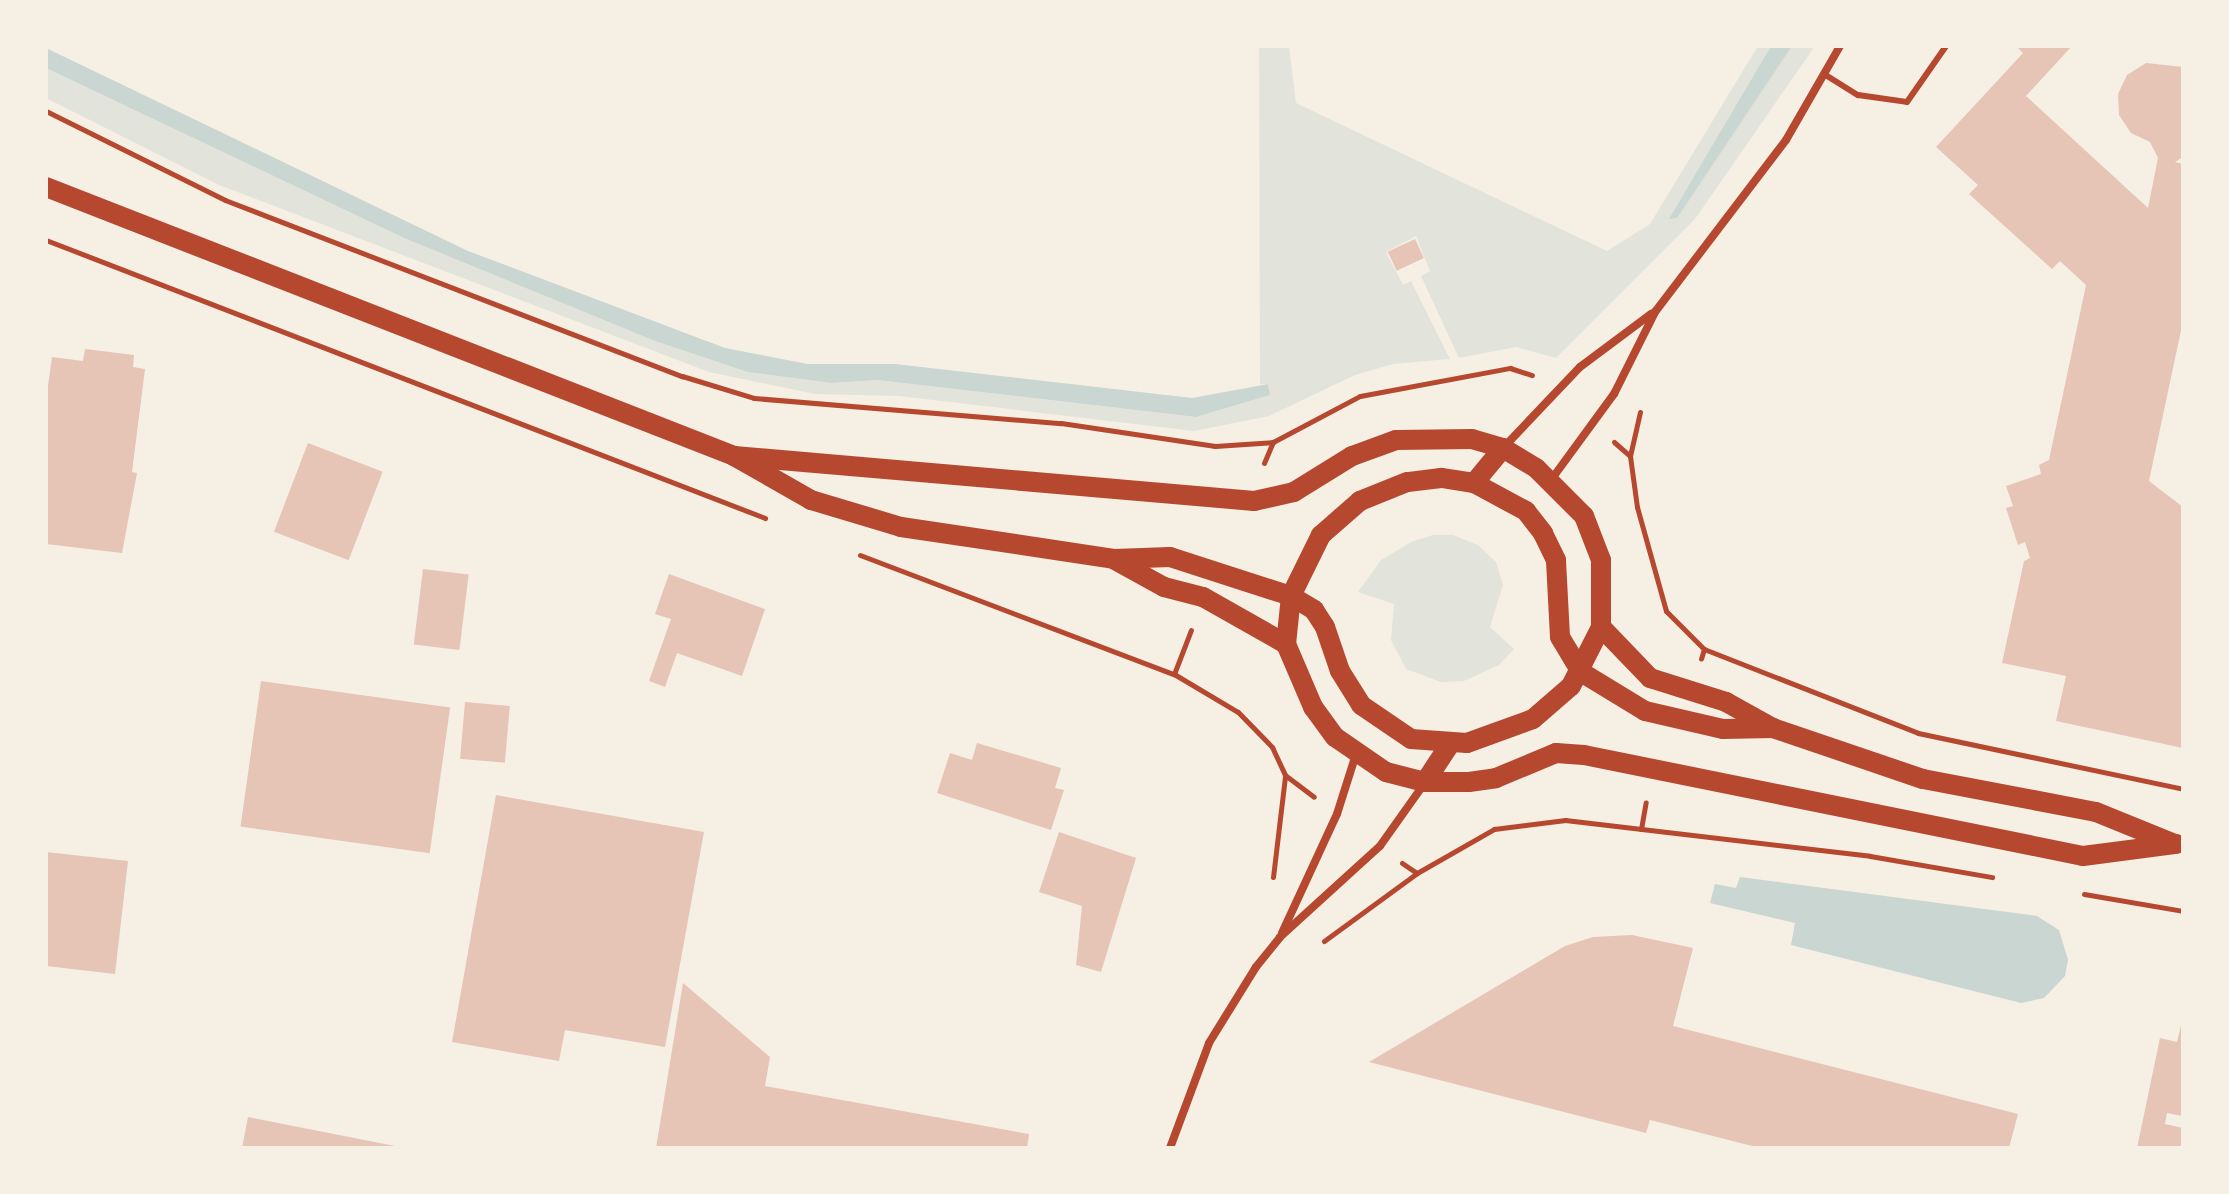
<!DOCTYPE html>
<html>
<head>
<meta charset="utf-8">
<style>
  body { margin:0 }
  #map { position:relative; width:2229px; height:1194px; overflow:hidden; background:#f6efe4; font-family:"Source Sans 3",sans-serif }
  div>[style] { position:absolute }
  .green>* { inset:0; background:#e2e4dc }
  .water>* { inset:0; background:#c9d6d2 }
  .building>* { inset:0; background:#e6c5b7; transform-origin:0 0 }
  .path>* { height:5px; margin:-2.5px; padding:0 2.5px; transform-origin:2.5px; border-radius:2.5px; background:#b5482f }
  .service>* { height:6px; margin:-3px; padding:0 3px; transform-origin:3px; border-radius:3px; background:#b5482f }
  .minor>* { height:8px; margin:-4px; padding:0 4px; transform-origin:4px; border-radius:4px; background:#b5482f }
  .primary>* { height:20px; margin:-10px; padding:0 10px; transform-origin:10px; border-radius:10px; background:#b5482f }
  span { translate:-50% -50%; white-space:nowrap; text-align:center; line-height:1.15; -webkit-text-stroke:6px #f6efe4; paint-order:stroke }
  .frame { position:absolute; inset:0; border:48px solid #f6efe4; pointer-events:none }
</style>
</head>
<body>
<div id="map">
  <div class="green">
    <div style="clip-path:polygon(1259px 46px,1289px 46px,1296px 103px,1607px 251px,1650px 224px,1758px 46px,1771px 46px,1670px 219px,1792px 46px,1815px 46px,1695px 219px,1556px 358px,1516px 347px,1459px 358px,1421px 276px,1430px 271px,1416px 236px,1386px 252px,1403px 285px,1411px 281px,1450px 359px,1393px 364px,1355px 375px,1269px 416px,1194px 431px,899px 396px,815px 394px,709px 372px,219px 185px,46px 98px,46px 68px,404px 238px,655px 341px,748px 371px,832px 383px,877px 380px,1196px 417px,1270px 395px,1268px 384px,1260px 384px)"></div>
    <div style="clip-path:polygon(1433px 535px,1453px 535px,1478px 545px,1496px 562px,1503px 585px,1490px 627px,1514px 649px,1499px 665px,1464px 681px,1441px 682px,1406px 669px,1391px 640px,1394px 604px,1358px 592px,1381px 560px,1413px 541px)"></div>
  </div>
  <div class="water">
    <div style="clip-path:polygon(1771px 46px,1792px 46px,1677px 218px,1669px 219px)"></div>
    <div style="clip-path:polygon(46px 48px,468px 251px,725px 348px,808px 364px,895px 364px,1192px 398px,1268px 384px,1270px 395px,1196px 417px,877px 380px,832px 383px,748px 372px,655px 341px,404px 238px,46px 68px)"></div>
    <div style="clip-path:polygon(1740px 877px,2037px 916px,2059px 930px,2068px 960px,2065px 976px,2044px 998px,2021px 1003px,1791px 945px,1795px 923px,1710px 903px,1715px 884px,1736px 888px)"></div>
  </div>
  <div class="building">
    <div style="clip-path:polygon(2016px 46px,2072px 46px,2026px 96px,2148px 208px,2158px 158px,2150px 142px,2131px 133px,2119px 115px,2118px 94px,2127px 75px,2146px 63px,2183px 67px,2183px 157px,2175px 162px,2183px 164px,2183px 321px,2149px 481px,2183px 507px,2183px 748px,2056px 721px,2066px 676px,2002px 663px,2024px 561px,2030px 558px,2025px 542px,2018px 545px,2006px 508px,2013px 506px,2006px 486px,2041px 474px,2039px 465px,2049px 460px,2086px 285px,2060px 261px,2052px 269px,1969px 194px,1978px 185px,1936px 147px,2023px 53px)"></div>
    <div style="left:1415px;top:239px;width:21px;height:30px;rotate:65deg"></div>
    <div style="clip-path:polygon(85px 349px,134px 355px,133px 367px,145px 369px,132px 472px,137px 473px,122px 553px,46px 544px,46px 400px,52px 357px,83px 361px)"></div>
    <div style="left:308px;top:443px;width:80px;height:95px;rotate:21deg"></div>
    <div style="left:423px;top:569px;width:46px;height:76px;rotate:7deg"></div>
    <div style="clip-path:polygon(669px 574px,765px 609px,742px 676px,677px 653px,665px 687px,649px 681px,671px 619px,655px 614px)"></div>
    <div style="left:261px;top:681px;width:191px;height:147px;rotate:8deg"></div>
    <div style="left:465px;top:702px;width:45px;height:57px;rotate:5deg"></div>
    <div style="clip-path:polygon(977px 743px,1061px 768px,1055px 788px,1064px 790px,1051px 830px,937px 793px,950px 753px,972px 760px)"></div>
    <div style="clip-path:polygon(496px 795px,704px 832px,665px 1047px,565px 1030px,559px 1061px,452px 1042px)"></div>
    <div style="clip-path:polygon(1059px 832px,1136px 858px,1101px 972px,1076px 965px,1082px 906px,1039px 892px)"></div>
    <div style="clip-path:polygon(46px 852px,128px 861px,115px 974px,46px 966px)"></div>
    <div style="clip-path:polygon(1632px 935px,1693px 948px,1673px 1026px,2018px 1114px,2009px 1148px,1760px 1148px,1650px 1120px,1646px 1133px,1369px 1062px,1565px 946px,1593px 937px)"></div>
    <div style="clip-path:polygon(683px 983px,770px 1057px,765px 1086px,1029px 1134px,1027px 1148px,656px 1148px)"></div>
    <div style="clip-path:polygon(2183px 1017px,2183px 1116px,2167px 1113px,2165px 1124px,2183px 1128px,2183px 1148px,2137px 1148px,2160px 1038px,2177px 1042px)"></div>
    <div style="clip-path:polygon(248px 1117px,400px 1147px,399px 1148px,242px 1148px)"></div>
  </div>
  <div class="path">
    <div style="left:46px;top:111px;width:200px;rotate:26.4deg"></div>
    <div style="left:225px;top:200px;width:490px;rotate:21.1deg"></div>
    <div style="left:682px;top:376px;width:75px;rotate:17deg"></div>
    <div style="left:754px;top:398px;width:308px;rotate:4.7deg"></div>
    <div style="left:1061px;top:423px;width:156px;rotate:8.5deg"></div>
    <div style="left:1215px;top:446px;width:58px;rotate:-3.9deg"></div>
    <div style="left:46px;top:240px;width:771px;rotate:21.14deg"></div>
    <div style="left:1640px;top:412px;width:45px;rotate:102.8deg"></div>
    <div style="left:1630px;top:456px;width:51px;rotate:82.2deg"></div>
    <div style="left:1637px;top:507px;width:108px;rotate:74.4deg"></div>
    <div style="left:1666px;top:611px;width:54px;rotate:45deg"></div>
    <div style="left:1704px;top:649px;width:10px;rotate:107deg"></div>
    <div style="left:1614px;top:442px;width:21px;rotate:41deg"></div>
    <div style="left:1264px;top:463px;width:23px;rotate:-67deg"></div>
    <div style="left:1273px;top:442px;width:98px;rotate:-27.9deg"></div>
    <div style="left:1360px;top:396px;width:153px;rotate:-10.6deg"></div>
    <div style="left:1510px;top:368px;width:23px;rotate:18deg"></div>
    <div style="left:860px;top:555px;width:336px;rotate:20.8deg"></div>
    <div style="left:1174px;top:674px;width:74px;rotate:30.7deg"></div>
    <div style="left:1238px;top:712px;width:49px;rotate:45.8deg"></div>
    <div style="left:1272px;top:747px;width:31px;rotate:65deg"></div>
    <div style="left:1285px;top:775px;width:36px;rotate:37deg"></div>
    <div style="left:1704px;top:649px;width:230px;rotate:21.4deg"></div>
    <div style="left:1918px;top:733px;width:271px;rotate:11.9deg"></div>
    <div style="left:1174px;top:674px;width:47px;rotate:-68.9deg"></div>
    <div style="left:1641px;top:829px;width:27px;rotate:-80deg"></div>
    <div style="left:1402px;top:863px;width:18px;rotate:34deg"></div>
    <div style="left:1417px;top:873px;width:89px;rotate:-29.7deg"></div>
    <div style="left:1494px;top:829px;width:72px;rotate:-7.2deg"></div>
    <div style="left:1565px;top:820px;width:307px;rotate:6.7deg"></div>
    <div style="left:1870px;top:856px;width:124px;rotate:9.8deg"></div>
    <div style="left:1273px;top:877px;width:102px;rotate:-83.2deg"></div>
    <div style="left:2084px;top:894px;width:100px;rotate:9.7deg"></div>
    <div style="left:1324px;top:941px;width:114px;rotate:-36.1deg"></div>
  </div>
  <div class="service">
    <div style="left:1824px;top:74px;width:40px;rotate:32deg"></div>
    <div style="left:1858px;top:95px;width:49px;rotate:8.1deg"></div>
    <div style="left:1907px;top:102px;width:68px;rotate:-55.1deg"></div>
  </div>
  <div class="minor">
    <div style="left:1504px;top:447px;width:110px;rotate:-46.5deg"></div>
    <div style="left:1580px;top:367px;width:89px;rotate:-36.7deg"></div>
    <div style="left:1551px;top:480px;width:107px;rotate:-53.8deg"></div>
    <div style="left:1614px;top:394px;width:92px;rotate:-63.4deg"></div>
    <div style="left:1655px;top:312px;width:216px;rotate:-52.7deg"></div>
    <div style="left:1786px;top:140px;width:108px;rotate:-60.1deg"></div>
    <div style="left:1282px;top:933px;width:131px;rotate:-65.2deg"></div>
    <div style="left:1337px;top:814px;width:63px;rotate:-72.4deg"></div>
    <div style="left:1170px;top:1148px;width:112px;rotate:-69.6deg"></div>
    <div style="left:1209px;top:1043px;width:89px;rotate:-58.3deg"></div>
    <div style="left:1256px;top:967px;width:38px;rotate:-51deg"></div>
    <div style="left:1280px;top:937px;width:135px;rotate:-42.3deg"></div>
    <div style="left:1380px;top:846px;width:76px;rotate:-54.6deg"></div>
  </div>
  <div class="primary">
    <div style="left:46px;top:187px;width:739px;rotate:21.35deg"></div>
    <div style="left:734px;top:456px;width:89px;rotate:29.7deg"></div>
    <div style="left:811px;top:500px;width:94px;rotate:16.7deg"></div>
    <div style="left:901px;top:527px;width:215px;rotate:8.5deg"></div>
    <div style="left:1114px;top:559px;width:56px;rotate:-2deg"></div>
    <div style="left:1170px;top:557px;width:127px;rotate:17.9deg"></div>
    <div style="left:1291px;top:596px;width:27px;rotate:31deg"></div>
    <div style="left:1314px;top:610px;width:20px;rotate:57deg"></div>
    <div style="left:1325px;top:627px;width:46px;rotate:71.2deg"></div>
    <div style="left:1340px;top:671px;width:40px;rotate:58deg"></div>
    <div style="left:1361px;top:705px;width:60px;rotate:34.2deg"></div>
    <div style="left:1411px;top:739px;width:56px;rotate:4.1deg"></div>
    <div style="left:1467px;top:743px;width:70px;rotate:-20deg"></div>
    <div style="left:1533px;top:719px;width:50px;rotate:-41deg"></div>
    <div style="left:1571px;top:686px;width:66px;rotate:-63deg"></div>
    <div style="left:1601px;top:627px;width:67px;rotate:-90deg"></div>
    <div style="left:1601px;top:560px;width:47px;rotate:-111.1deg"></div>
    <div style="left:1584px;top:516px;width:68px;rotate:-135deg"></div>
    <div style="left:1536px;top:468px;width:39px;rotate:-149deg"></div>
    <div style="left:1503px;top:448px;width:32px;rotate:-164deg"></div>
    <div style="left:1472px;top:439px;width:76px;rotate:179.2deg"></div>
    <div style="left:1396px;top:440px;width:47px;rotate:160deg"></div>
    <div style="left:1352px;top:456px;width:68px;rotate:148.2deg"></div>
    <div style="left:1294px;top:492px;width:41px;rotate:167.3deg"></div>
    <div style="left:1254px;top:501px;width:522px;rotate:-175.05deg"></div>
    <div style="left:1474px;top:483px;width:45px;rotate:-50.4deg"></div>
    <div style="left:1115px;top:560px;width:56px;rotate:28.9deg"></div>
    <div style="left:1164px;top:587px;width:40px;rotate:14.4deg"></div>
    <div style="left:1203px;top:597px;width:95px;rotate:29.5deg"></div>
    <div style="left:1601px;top:627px;width:71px;rotate:46.1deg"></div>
    <div style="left:1650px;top:678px;width:80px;rotate:17.5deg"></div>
    <div style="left:1726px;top:702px;width:54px;rotate:29deg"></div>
    <div style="left:1773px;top:728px;width:158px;rotate:18.8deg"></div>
    <div style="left:1923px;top:779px;width:176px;rotate:10.8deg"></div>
    <div style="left:2096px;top:812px;width:85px;rotate:22.1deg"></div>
    <div style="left:1773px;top:728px;width:50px;rotate:178.9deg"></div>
    <div style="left:1723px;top:729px;width:80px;rotate:-167deg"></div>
    <div style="left:1645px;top:711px;width:75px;rotate:-148.6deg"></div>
    <div style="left:1581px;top:672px;width:41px;rotate:-121deg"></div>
    <div style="left:1560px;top:637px;width:77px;rotate:-93deg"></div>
    <div style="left:1556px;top:560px;width:30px;rotate:-116deg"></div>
    <div style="left:1543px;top:533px;width:28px;rotate:-128deg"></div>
    <div style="left:1526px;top:511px;width:59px;rotate:-151.7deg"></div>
    <div style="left:1474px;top:483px;width:33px;rotate:-171deg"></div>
    <div style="left:1441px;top:478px;width:34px;rotate:173deg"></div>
    <div style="left:1407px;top:482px;width:51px;rotate:158deg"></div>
    <div style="left:1360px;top:501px;width:52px;rotate:138.9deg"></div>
    <div style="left:1321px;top:535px;width:68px;rotate:116.2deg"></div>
    <div style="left:1291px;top:596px;width:48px;rotate:95.9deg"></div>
    <div style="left:1286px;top:644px;width:69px;rotate:66.8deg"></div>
    <div style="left:1313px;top:707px;width:37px;rotate:54deg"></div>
    <div style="left:1335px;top:737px;width:62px;rotate:34.5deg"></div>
    <div style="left:1386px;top:772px;width:40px;rotate:14.4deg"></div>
    <div style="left:1425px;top:782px;width:44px"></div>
    <div style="left:1469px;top:782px;width:27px;rotate:-8deg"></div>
    <div style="left:1496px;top:778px;width:65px;rotate:-22.6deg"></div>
    <div style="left:1556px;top:753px;width:28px;rotate:4deg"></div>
    <div style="left:1584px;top:755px;width:509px;rotate:11.44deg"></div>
    <div style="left:2083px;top:856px;width:94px;rotate:-7.4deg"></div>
    <div style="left:1425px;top:782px;width:45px;rotate:-56.7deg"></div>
  </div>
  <div class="frame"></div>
</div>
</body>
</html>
